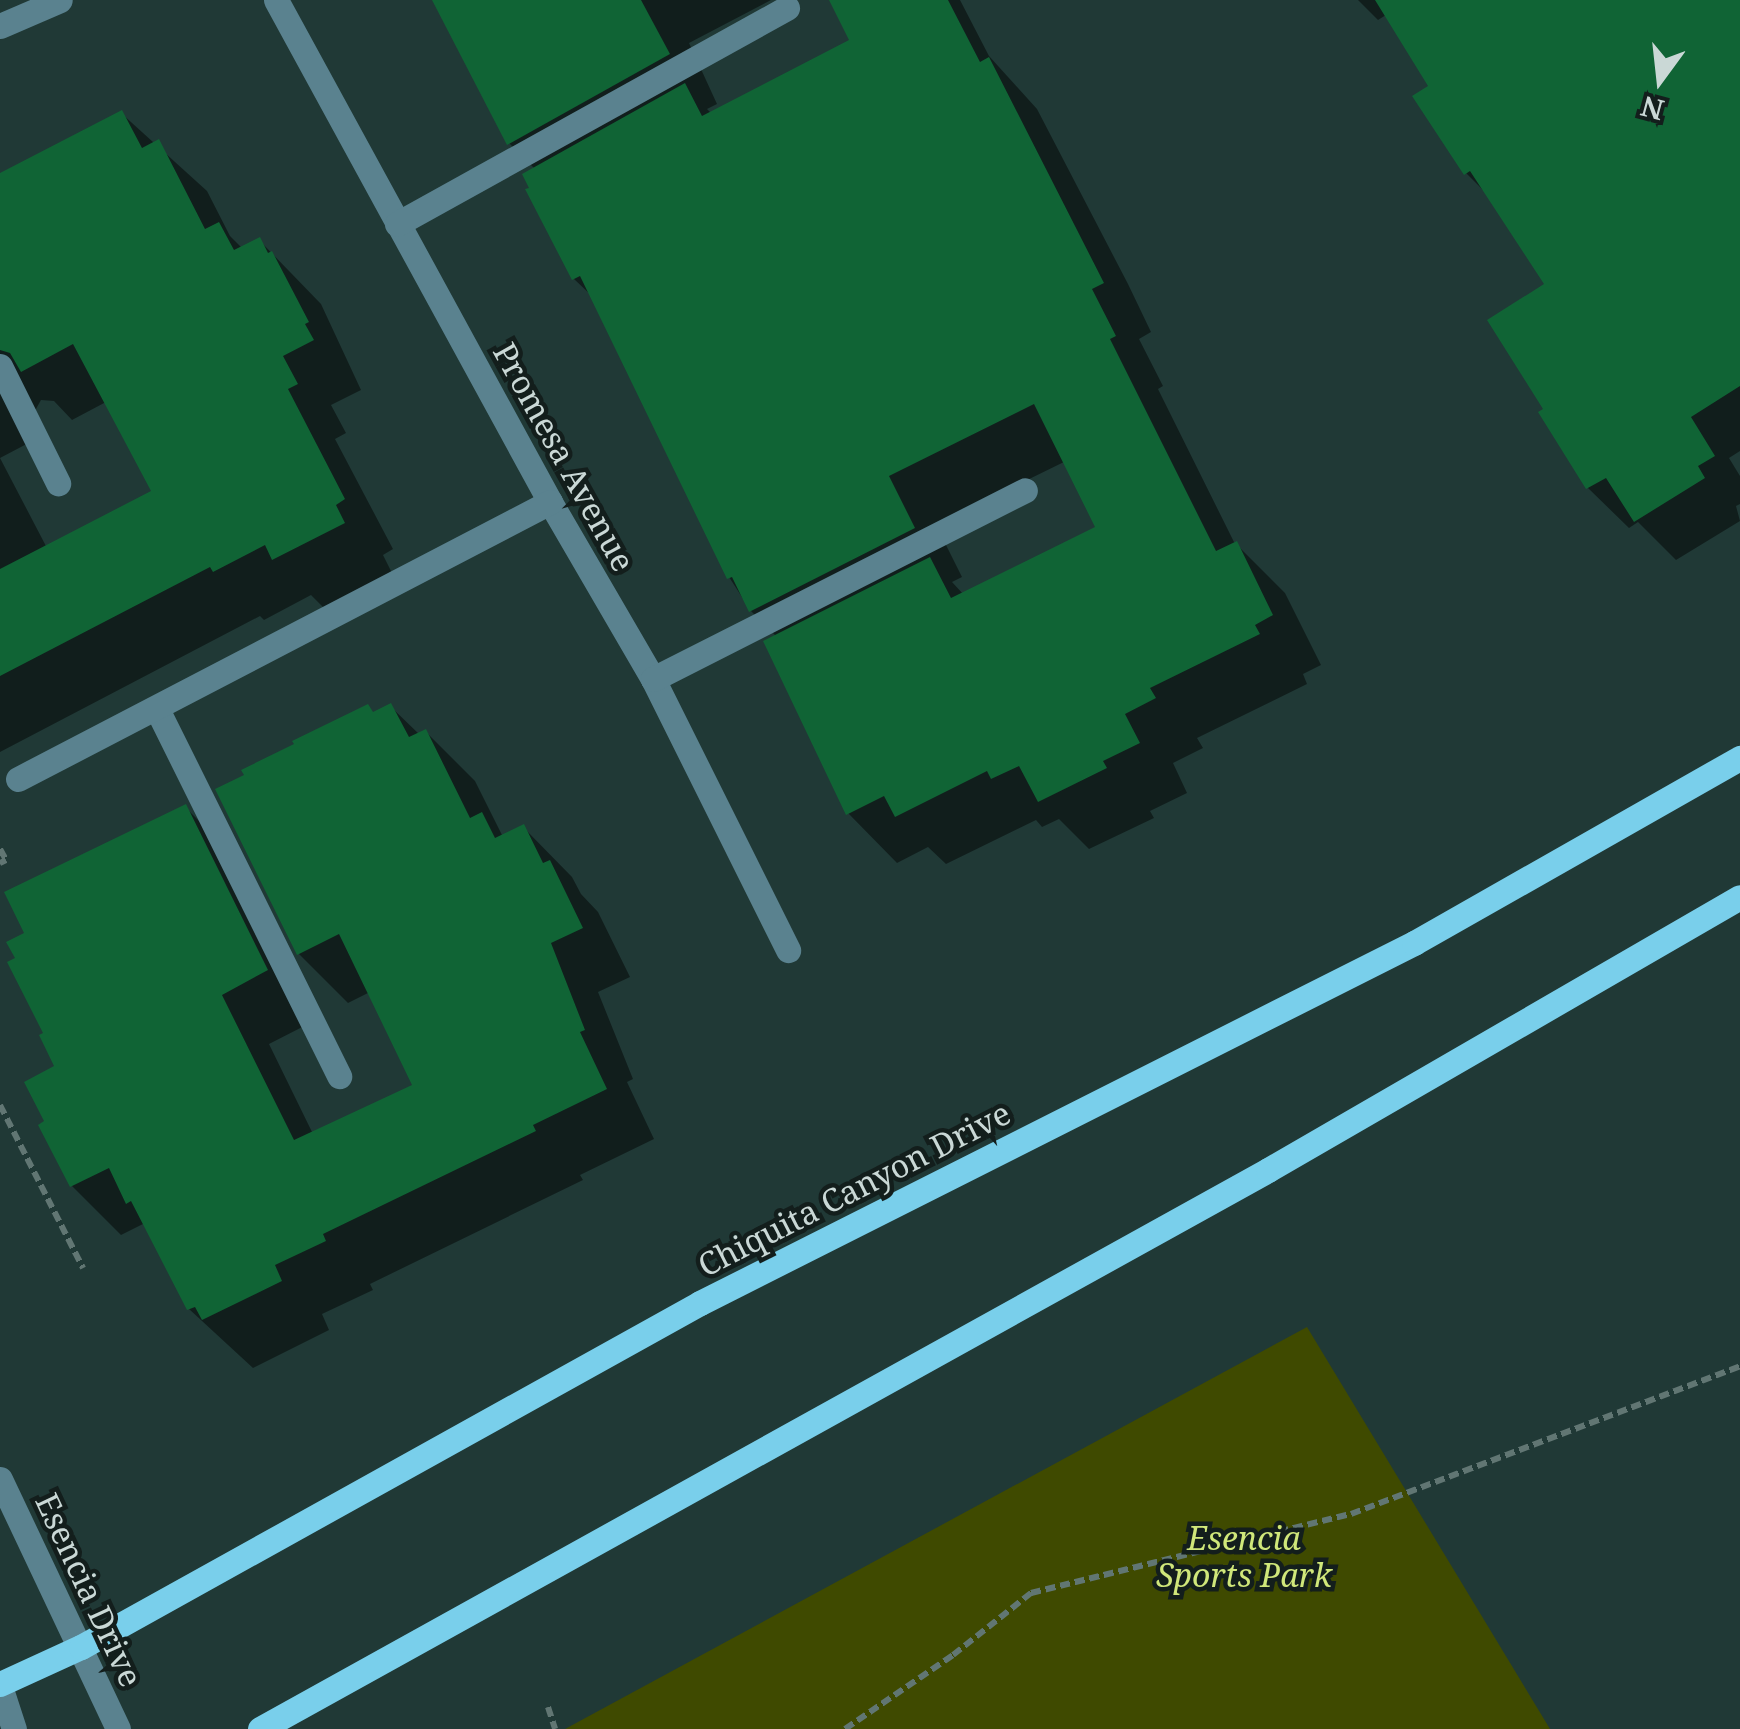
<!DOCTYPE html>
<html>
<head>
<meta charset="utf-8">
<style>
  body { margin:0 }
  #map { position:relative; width:1740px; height:1729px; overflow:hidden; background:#203936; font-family:"Noto Serif",serif }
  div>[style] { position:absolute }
  .green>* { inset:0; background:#3f4a00 }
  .shadow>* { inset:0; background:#0007 }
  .building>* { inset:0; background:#106435 }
  .path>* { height:6px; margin-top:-3px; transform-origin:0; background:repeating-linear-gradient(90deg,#617673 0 10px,transparent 0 15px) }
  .minor>* { height:25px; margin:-12.5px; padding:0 12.5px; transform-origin:12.5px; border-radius:12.5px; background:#5a828f }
  .major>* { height:25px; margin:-12.5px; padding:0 12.5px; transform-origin:12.5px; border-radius:12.5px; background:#79cfeb }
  span { translate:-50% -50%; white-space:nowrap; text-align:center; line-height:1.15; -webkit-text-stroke:9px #131e1c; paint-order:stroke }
  .street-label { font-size:32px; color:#cad8d6 }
  .park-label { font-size:32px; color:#d0e77a; font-style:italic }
  .north { position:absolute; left:1610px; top:30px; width:100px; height:100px; -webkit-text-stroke:8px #131e1c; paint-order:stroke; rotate:195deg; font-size:28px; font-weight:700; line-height:40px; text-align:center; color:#cad8d6 }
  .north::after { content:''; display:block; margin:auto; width:35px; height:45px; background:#cad8d6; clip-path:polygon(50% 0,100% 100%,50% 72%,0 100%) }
</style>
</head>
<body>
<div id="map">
  <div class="green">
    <div style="clip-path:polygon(1307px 1327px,1550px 1729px,565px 1729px)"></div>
  </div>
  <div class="shadow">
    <div style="clip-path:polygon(evenodd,433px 0,771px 0,689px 43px,717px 104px,707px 109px,712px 114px,853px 41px,832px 0,960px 0,989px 56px,1037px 109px,1128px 284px,1151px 332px,1139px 339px,1163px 386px,1158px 389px,1234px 542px,1285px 593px,1321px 665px,1303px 674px,1307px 684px,1197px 738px,1203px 748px,1173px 763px,1187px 793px,1150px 811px,1154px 818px,1089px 849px,1059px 819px,1042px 827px,1036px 820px,946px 864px,928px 847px,897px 863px,848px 813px,777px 637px,751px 611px,729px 577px,593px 297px,574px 279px,535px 169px,509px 143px,433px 0,1066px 461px,1099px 528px,964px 595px,952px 582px,962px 577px,936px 525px,1066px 461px)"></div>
    <div style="clip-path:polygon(1358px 0,1740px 0,1740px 451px,1729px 458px,1740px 476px,1740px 504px,1736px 506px,1740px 521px,1676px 560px,1638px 522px,1629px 528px,1588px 488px,1541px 413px,1547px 410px,1548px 285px,1491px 198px,1466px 173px,1431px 87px,1386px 15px,1378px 20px)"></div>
    <div style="clip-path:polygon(evenodd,121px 113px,207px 191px,230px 236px,242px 248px,259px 240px,321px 304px,361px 390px,331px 405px,346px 433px,335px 439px,393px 549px,383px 555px,392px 573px,324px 608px,311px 595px,264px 620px,260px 616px,0 752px,0 176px,121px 113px,41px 400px,54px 401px,72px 420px,106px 402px,154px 492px,47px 548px,0 458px,40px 437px,32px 416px,41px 400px)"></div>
    <div style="clip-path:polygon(390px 706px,420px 735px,426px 732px,475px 781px,503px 837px,523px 827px,572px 877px,581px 894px,598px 912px,630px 977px,598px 992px,633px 1079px,627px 1082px,654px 1139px,580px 1175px,583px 1180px,370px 1284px,373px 1290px,322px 1314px,329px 1330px,253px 1368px,189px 1309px,145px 1223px,121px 1235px,72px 1186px,47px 1122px,57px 1067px,18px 960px,27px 934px,185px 807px,234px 856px,316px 1020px,269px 1044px,313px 1134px,415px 1086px,370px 992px,348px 1003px,299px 954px,375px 714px)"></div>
  </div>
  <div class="building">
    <div style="clip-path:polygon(432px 0,641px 0,670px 54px,507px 145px)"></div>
    <div style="clip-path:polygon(829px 0,948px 0,980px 62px,989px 57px,1104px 283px,1092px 289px,1116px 336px,1110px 339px,1216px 551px,1237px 541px,1273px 615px,1255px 625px,1260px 634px,1150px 688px,1156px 698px,1125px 714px,1140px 743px,1103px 761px,1107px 768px,1038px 802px,1019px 766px,991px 779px,987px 771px,895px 817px,884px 796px,846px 815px,763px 641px,930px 557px,951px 598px,1095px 527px,1034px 404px,889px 476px,915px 528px,749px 612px,732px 577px,727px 579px,580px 276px,572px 280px,525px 189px,529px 188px,522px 174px,685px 83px,702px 116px,849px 40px)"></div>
    <div style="clip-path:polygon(1375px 0,1740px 0,1740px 386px,1691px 417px,1715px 456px,1698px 466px,1705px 478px,1634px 522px,1606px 478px,1586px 489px,1538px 412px,1543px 409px,1487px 320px,1544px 284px,1470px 171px,1464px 175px,1412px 96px,1428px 86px)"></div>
    <div style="clip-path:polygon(122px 110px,142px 148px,159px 139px,205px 229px,219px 222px,234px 250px,260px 237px,268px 253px,272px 251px,309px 322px,305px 324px,314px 340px,283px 356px,298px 384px,288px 389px,345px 499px,336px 505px,345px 523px,272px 560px,265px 545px,213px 572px,210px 567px,0 676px,0 569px,151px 491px,73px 344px,21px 372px,10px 353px,0 350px,0 173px)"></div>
    <div style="clip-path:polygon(391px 703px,409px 737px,426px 729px,470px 818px,482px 812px,495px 838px,524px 824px,543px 863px,550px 860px,583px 928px,551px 943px,585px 1030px,580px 1032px,607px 1089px,533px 1125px,536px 1131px,323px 1234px,326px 1241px,275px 1265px,282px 1281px,202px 1320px,195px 1307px,187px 1310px,131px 1201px,126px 1204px,109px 1168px,70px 1187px,38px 1125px,44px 1121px,24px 1082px,54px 1066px,39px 1035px,43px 1033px,7px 962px,15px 958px,6px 942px,24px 933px,4px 892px,186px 804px,268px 970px,222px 995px,294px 1140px,412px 1085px,339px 934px,297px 955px,215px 789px,244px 775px,241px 770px,294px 744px,292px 741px,368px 704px,373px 712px)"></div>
  </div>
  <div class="path">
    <div style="left:0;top:849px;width:13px;rotate:61deg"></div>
    <div style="left:6px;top:860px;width:7px;rotate:153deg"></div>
    <div style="left:0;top:1105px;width:183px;rotate:63deg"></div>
    <div style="left:548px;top:1707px;width:23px;rotate:72deg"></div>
    <div style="left:845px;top:1729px;width:131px;rotate:-34.4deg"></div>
    <div style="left:953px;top:1655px;width:100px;rotate:-38.5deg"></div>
    <div style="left:1031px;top:1593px;width:330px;rotate:-13.9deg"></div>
    <div style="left:1351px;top:1514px;width:416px;rotate:-20.8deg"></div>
  </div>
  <div class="minor">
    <div style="left:276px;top:0;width:572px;rotate:61.37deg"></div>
    <div style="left:550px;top:502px;width:205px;rotate:59.8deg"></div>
    <div style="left:653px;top:679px;width:303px;rotate:63.5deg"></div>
    <div style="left:0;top:26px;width:65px;rotate:-23.4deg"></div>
    <div style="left:397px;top:224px;width:446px;rotate:-29deg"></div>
    <div style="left:0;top:366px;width:131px;rotate:63.6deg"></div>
    <div style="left:653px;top:679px;width:417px;rotate:-26.9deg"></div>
    <div style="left:157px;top:709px;width:410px;rotate:63.6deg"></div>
    <div style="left:18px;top:779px;width:600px;rotate:-27.5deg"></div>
    <div style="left:0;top:1479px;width:276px;rotate:64.7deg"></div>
    <div style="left:0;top:1686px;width:45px;rotate:72deg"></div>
  </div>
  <div class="major">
    <div style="left:0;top:1684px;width:89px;rotate:-24.6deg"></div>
    <div style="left:81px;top:1647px;width:708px;rotate:-29.06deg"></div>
    <div style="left:700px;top:1303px;width:800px;rotate:-26.76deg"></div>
    <div style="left:1414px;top:943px;width:375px;rotate:-29.6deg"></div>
    <div style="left:260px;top:1729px;width:1153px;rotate:-29.01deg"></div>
    <div style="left:1268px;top:1170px;width:545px;rotate:-30.04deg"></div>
  </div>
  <div class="street-label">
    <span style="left:564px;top:457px;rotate:61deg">Promesa Avenue</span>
    <span style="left:854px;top:1189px;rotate:-27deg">Chiquita Canyon Drive</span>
    <span style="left:89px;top:1590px;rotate:65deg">Esencia Drive</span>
  </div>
  <div class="park-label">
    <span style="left:1244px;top:1557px">Esencia<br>Sports Park</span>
  </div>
  <div class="north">N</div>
</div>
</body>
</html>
